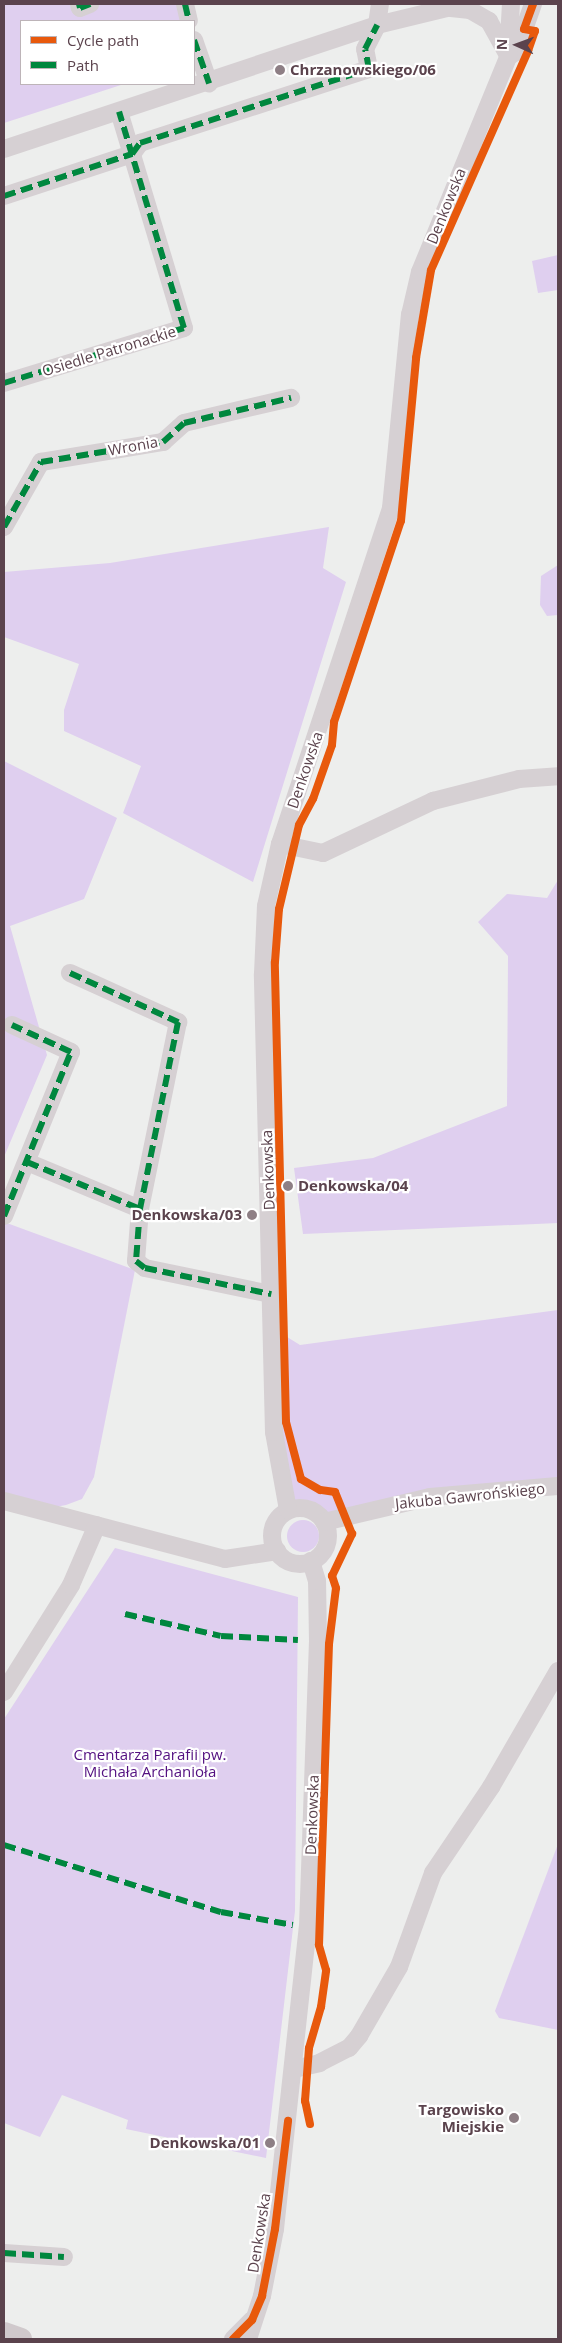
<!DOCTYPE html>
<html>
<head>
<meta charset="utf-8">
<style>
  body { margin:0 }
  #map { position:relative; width:562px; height:2343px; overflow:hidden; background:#edeeed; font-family:"Open Sans",sans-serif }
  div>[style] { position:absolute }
  .green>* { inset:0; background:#dfcfef }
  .round { border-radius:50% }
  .minor>* { height:18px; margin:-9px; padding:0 9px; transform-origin:9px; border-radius:9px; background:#d6d0d3 }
  .minor>.ring { margin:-9px; padding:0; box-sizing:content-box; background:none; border:18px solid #d6d0d3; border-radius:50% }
  .major>* { height:22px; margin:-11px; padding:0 11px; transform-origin:11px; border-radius:11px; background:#d0c9cc }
  .quiet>* { height:6px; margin-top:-3px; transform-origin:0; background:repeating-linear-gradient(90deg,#00873e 0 12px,transparent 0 18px) }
  .cycleway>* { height:8px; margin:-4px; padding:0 4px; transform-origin:4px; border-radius:4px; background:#e8590c }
  .dots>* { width:14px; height:14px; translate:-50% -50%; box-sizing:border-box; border:2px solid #fff; border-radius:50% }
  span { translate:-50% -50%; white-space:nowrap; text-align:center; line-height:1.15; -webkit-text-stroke:4.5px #fff; paint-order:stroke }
  .poi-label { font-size:15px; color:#5b434d; font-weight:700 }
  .left { translate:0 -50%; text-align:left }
  .right { translate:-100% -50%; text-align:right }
  .street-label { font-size:15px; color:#5b434d }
  .park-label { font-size:15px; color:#531080 }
  .frame { position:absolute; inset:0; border:5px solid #5b434d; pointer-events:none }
  .legend { position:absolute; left:20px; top:20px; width:175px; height:65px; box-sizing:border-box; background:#fff; border:1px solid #bdb4b8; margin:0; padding:6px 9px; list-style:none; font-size:15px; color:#5b434d }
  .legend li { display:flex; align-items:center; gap:10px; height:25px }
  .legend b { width:25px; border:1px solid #bdb4b8 }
  .north { position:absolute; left:492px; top:20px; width:50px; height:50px; -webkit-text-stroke:4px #fff; paint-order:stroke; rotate:272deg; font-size:14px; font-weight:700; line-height:20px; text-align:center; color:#5b434d }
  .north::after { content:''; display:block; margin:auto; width:18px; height:22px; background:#5b434d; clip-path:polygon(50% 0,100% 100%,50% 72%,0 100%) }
</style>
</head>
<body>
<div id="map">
  <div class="green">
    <div style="clip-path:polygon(4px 4px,185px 4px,189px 21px,21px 21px,21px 84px,124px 84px,4px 123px)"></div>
    <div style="clip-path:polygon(558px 255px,558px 290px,538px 293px,532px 261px)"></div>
    <div style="clip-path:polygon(329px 527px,323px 568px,346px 582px,253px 882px,123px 813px,141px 766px,64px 731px,64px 710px,79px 664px,4px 637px,4px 572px,110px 563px)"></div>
    <div style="clip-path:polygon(558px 565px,558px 615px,547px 616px,540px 605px,541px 576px)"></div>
    <div style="clip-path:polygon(4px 761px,117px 818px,84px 899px,10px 926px,47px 1055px,4px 1157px)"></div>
    <div style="clip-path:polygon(558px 880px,558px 1223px,303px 1234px,294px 1168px,373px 1158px,507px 1106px,508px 956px,478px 922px,507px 894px,547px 898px)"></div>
    <div style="clip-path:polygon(4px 1222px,135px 1270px,94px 1477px,82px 1499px,66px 1505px,55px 1507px,4px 1494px)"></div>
    <div style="clip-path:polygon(558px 1310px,558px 1486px,430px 1497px,324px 1522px,308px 1509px,288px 1510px,271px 1327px,300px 1345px)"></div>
    <div class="round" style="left:287px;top:1520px;width:32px;height:32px"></div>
    <div style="clip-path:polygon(115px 1548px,298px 1597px,295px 1911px,266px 2158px,126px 2129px,128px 2120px,62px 2095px,40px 2137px,4px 2123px,4px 1719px)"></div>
    <div style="clip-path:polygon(558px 1844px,558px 2030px,499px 2018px,495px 2011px)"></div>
  </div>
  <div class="minor">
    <div style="left:79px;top:4px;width:4px;rotate:76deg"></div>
    <div style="left:80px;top:8px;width:11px;rotate:-22deg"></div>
    <div style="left:185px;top:4px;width:17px;rotate:77deg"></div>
    <div style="left:451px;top:8px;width:19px;rotate:6deg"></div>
    <div style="left:470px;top:10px;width:22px;rotate:30deg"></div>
    <div style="left:489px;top:21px;width:38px;rotate:61deg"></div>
    <div style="left:194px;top:40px;width:46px;rotate:70.8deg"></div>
    <div style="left:511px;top:55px;width:6px;rotate:-31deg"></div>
    <div style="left:516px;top:52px;width:51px;rotate:-70.5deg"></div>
    <div style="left:4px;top:149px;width:393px;rotate:-18.4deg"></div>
    <div style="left:377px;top:25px;width:89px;rotate:-13.6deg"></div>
    <div style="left:4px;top:196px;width:135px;rotate:-18.2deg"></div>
    <div style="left:132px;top:154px;width:14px;rotate:-54deg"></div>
    <div style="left:140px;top:143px;width:241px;rotate:-17.9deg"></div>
    <div style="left:369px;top:69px;width:20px;rotate:-101deg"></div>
    <div style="left:365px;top:49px;width:27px;rotate:-63deg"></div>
    <div style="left:377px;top:25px;width:21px;rotate:-82deg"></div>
    <div style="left:4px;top:383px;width:188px;rotate:-17deg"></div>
    <div style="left:184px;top:328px;width:226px;rotate:-106.7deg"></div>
    <div style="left:4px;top:527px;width:75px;rotate:-60.4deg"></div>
    <div style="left:41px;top:462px;width:124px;rotate:-9.3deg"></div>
    <div style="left:163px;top:442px;width:28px;rotate:-42deg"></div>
    <div style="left:184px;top:423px;width:110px;rotate:-13.2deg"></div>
    <div style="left:280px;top:844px;width:44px;rotate:11.8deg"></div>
    <div style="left:323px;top:853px;width:122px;rotate:-25.3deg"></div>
    <div style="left:433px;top:801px;width:89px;rotate:-14.3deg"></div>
    <div style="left:519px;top:779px;width:39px;rotate:-4deg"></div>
    <div style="left:70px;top:973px;width:119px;rotate:24.4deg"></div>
    <div style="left:178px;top:1022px;width:191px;rotate:101.5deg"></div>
    <div style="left:140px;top:1209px;width:52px;rotate:94.4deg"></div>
    <div style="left:136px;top:1261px;width:11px;rotate:38deg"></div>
    <div style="left:145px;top:1268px;width:129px;rotate:11.7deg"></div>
    <div style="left:27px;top:1162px;width:122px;rotate:22.6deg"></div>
    <div style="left:4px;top:1216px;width:177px;rotate:-67.8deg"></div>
    <div style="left:71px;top:1052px;width:65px;rotate:-155.4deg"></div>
    <div style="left:4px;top:1501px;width:228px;rotate:14.7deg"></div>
    <div style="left:225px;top:1559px;width:53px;rotate:-8.7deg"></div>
    <div class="ring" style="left:272px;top:1508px;width:38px;height:38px"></div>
    <div style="left:288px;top:1510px;width:79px;rotate:-100.2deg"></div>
    <div style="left:274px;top:1432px;width:458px;rotate:-91.4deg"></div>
    <div style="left:263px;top:974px;width:68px;rotate:-87.5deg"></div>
    <div style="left:266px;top:906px;width:64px;rotate:-77.3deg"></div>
    <div style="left:280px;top:844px;width:354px;rotate:-71.7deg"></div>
    <div style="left:391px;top:508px;width:194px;rotate:-84.4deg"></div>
    <div style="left:410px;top:315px;width:44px;rotate:-76.9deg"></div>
    <div style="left:420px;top:272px;width:232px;rotate:-67.7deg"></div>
    <div style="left:508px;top:57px;width:53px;rotate:-86.8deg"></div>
    <div style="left:324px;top:1522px;width:109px;rotate:-13.3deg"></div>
    <div style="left:430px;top:1497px;width:128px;rotate:-4.9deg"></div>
    <div style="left:4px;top:1692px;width:126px;rotate:-57.9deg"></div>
    <div style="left:71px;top:1585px;width:65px;rotate:-66.6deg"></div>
    <div style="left:294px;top:2069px;width:26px;rotate:-13deg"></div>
    <div style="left:319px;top:2063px;width:34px;rotate:-27deg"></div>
    <div style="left:349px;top:2048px;width:16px;rotate:-50deg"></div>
    <div style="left:359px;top:2036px;width:80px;rotate:-59.9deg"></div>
    <div style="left:399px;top:1967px;width:100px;rotate:-70.1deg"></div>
    <div style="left:433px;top:1873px;width:104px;rotate:-56deg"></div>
    <div style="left:491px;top:1787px;width:134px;rotate:-60deg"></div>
    <div style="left:4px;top:2253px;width:60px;rotate:3.8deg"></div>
    <div style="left:233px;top:2339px;width:27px;rotate:-45deg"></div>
    <div style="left:248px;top:2339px;width:45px;rotate:-72deg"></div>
    <div style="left:262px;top:2296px;width:68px;rotate:-79deg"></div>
    <div style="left:275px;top:2229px;width:304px;rotate:-83.8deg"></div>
    <div style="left:308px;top:1927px;width:285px;rotate:-88deg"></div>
    <div style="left:318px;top:1642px;width:61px;rotate:-90.9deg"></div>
    <div style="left:317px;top:1581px;width:21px;rotate:-107deg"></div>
  </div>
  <div class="major">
    <div style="left:4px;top:2333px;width:18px;rotate:19deg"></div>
  </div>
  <div class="quiet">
    <div style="left:79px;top:4px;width:4px;rotate:76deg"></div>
    <div style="left:80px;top:8px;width:11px;rotate:-22deg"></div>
    <div style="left:185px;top:4px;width:17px;rotate:77deg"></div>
    <div style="left:194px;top:40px;width:46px;rotate:70.8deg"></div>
    <div style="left:4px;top:196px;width:135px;rotate:-18.2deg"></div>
    <div style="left:132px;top:154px;width:14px;rotate:-54deg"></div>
    <div style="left:140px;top:143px;width:241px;rotate:-17.9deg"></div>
    <div style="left:369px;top:69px;width:20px;rotate:-101deg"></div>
    <div style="left:365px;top:49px;width:27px;rotate:-63deg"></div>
    <div style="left:4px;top:383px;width:188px;rotate:-17deg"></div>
    <div style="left:184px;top:328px;width:226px;rotate:-106.7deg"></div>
    <div style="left:4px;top:527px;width:75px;rotate:-60.4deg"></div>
    <div style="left:41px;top:462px;width:124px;rotate:-9.3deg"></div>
    <div style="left:163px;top:442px;width:28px;rotate:-42deg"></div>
    <div style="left:184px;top:423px;width:110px;rotate:-13.2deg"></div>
    <div style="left:70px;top:973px;width:119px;rotate:24.4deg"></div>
    <div style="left:178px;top:1022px;width:191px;rotate:101.5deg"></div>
    <div style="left:140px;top:1209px;width:52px;rotate:94.4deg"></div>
    <div style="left:136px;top:1261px;width:11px;rotate:38deg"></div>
    <div style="left:145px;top:1268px;width:129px;rotate:11.7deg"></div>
    <div style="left:27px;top:1162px;width:122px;rotate:22.6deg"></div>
    <div style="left:4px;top:1216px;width:177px;rotate:-67.8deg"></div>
    <div style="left:71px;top:1052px;width:65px;rotate:-155.4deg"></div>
    <div style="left:125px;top:1614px;width:98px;rotate:12.9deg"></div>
    <div style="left:221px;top:1636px;width:77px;rotate:3deg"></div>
    <div style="left:4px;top:1845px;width:227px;rotate:17.2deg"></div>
    <div style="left:221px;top:1912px;width:73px;rotate:10.2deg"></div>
    <div style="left:4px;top:2253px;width:60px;rotate:3.8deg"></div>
  </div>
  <div class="cycleway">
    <div style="left:310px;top:2124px;width:24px;rotate:-102deg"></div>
    <div style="left:305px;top:2101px;width:53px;rotate:-85.7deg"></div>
    <div style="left:309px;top:2048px;width:43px;rotate:-73.7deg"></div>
    <div style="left:321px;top:2007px;width:37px;rotate:-82deg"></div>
    <div style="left:326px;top:1970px;width:26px;rotate:-106deg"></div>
    <div style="left:319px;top:1945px;width:301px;rotate:-88.1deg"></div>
    <div style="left:329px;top:1644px;width:56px;rotate:-82.9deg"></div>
    <div style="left:336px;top:1588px;width:13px;rotate:-108deg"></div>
    <div style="left:332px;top:1576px;width:47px;rotate:-64.5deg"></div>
    <div style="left:352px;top:1534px;width:45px;rotate:-112deg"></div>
    <div style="left:335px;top:1492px;width:15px;rotate:-172deg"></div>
    <div style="left:320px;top:1490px;width:22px;rotate:-150deg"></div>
    <div style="left:301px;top:1479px;width:59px;rotate:-104.7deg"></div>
    <div style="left:286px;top:1422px;width:460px;rotate:-91.4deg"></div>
    <div style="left:275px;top:962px;width:53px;rotate:-85.7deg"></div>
    <div style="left:279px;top:909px;width:86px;rotate:-76.6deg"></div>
    <div style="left:299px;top:825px;width:30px;rotate:-62deg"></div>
    <div style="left:313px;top:799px;width:57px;rotate:-70.6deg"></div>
    <div style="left:332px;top:745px;width:23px;rotate:-85deg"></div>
    <div style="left:334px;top:722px;width:212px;rotate:-71.6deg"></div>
    <div style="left:401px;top:521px;width:164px;rotate:-84.7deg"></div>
    <div style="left:416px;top:358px;width:89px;rotate:-80.3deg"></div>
    <div style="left:431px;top:270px;width:240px;rotate:-66.1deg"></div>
    <div style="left:528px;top:51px;width:21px;rotate:-71deg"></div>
    <div style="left:535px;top:31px;width:11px;rotate:-170deg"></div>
    <div style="left:524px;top:29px;width:27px;rotate:-70deg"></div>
    <div style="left:233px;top:2339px;width:27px;rotate:-45deg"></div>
    <div style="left:252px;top:2320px;width:26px;rotate:-67deg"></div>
    <div style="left:262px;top:2296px;width:68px;rotate:-79deg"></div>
    <div style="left:275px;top:2229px;width:109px;rotate:-83.1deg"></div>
  </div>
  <div class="dots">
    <div style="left:280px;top:70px;background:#8e7f85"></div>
    <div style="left:288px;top:1186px;background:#8e7f85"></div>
    <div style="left:252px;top:1215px;background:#8e7f85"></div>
    <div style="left:514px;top:2118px;background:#8e7f85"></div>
    <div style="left:270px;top:2143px;background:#8e7f85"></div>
  </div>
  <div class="poi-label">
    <span class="left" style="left:290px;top:70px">Chrzanowskiego/06</span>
    <span class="left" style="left:298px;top:1186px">Denkowska/04</span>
    <span class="right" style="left:242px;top:1215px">Denkowska/03</span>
    <span class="right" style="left:504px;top:2118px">Targowisko<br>Miejskie</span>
    <span class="right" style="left:260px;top:2143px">Denkowska/01</span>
  </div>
  <div class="street-label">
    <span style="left:446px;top:206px;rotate:-68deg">Denkowska</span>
    <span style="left:109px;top:351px;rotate:-17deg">Osiedle Patronackie</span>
    <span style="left:133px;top:446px;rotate:-10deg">Wronia</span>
    <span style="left:305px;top:770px;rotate:-71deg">Denkowska</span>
    <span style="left:268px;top:1170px;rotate:-92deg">Denkowska</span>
    <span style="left:470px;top:1496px;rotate:-6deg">Jakuba Gawrońskiego</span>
    <span style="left:312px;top:1815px;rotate:-88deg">Denkowska</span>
    <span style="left:259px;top:2233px;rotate:-81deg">Denkowska</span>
  </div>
  <div class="park-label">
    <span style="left:150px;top:1763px">Cmentarza Parafii pw.<br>Michała Archanioła</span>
  </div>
  <div class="frame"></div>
  <ul class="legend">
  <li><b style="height:6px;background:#e8590c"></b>Cycle path</li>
  <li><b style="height:6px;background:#00873e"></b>Path</li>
  </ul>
  <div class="north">N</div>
</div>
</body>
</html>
